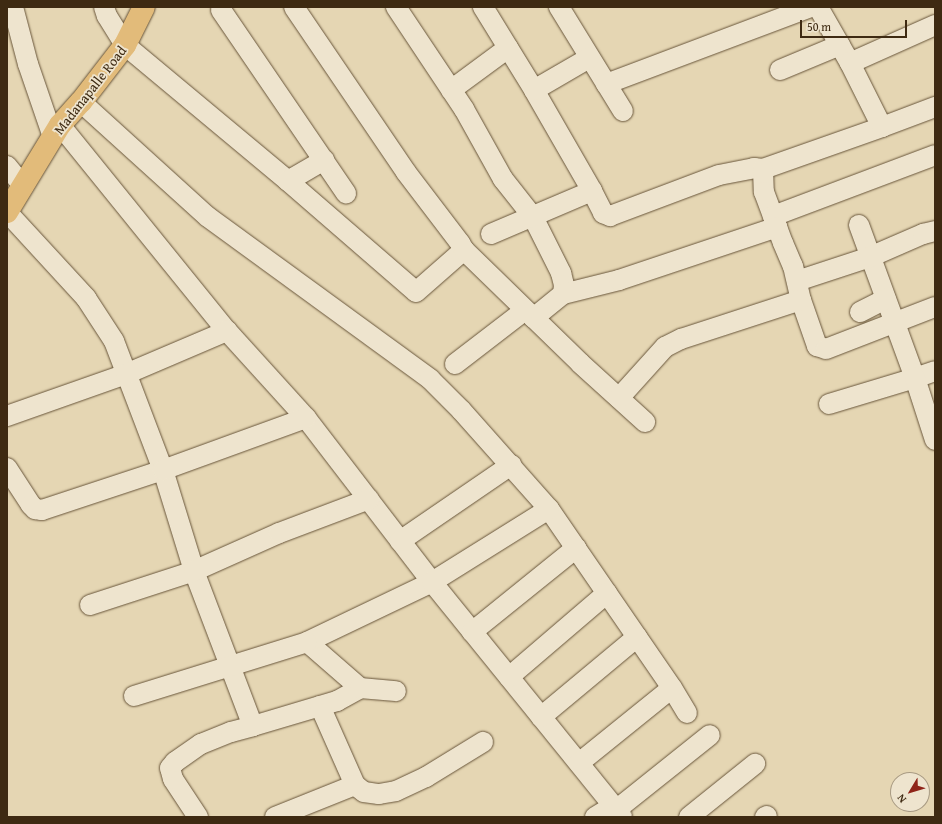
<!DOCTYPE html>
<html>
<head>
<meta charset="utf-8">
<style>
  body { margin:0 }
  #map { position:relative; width:942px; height:824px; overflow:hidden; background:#e5d6b3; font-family:"Gentium Book Plus",serif }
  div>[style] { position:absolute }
  .roads { filter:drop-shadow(0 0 1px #68553a) drop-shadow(0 0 1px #68553a) }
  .minor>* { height:20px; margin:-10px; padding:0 10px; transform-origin:10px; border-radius:10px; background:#eee4ce }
  .major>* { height:22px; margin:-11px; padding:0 11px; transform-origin:11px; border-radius:11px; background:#e2bb7a }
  span { translate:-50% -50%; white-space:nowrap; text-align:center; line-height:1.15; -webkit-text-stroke:3.5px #eee4ce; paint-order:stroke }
  .street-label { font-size:14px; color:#3e2a12 }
  .frame { position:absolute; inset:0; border:8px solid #3e2a12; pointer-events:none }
  .north { position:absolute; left:890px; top:772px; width:40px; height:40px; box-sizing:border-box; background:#eee4ce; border:1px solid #a89a83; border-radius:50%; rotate:232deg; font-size:11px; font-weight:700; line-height:16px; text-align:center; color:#3e2a12 }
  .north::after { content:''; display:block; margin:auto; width:14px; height:18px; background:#8f2418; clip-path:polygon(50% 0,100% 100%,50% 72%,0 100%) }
  .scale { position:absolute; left:800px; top:20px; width:107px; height:18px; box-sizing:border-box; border:2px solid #3e2a12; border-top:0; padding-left:5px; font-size:12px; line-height:14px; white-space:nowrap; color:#3e2a12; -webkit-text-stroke:3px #eee4ce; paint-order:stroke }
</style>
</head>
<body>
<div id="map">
  <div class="roads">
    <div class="minor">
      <div style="left:13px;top:7px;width:59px;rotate:75.3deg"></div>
      <div style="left:28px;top:64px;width:77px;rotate:71.1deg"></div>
      <div style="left:104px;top:7px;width:9px;rotate:72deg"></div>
      <div style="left:107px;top:16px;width:34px;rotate:58deg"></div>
      <div style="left:125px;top:45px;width:212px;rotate:39.8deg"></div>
      <div style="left:288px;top:181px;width:169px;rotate:40.9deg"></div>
      <div style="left:416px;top:292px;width:64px;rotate:-41.2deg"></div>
      <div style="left:464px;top:250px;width:8px;rotate:-120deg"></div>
      <div style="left:460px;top:243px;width:89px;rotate:-127.3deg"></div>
      <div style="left:406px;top:172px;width:199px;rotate:-124.2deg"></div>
      <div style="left:396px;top:7px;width:123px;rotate:56.3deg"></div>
      <div style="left:464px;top:109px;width:80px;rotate:60.9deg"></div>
      <div style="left:503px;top:179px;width:48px;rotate:51.7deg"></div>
      <div style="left:533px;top:217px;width:63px;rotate:63.4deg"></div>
      <div style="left:561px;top:273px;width:12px;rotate:76deg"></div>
      <div style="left:564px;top:285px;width:9px;rotate:96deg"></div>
      <div style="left:563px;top:294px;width:38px;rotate:141deg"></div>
      <div style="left:483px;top:7px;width:97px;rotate:58.4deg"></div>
      <div style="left:534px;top:90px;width:116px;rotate:60.1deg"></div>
      <div style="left:592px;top:191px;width:25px;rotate:63deg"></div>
      <div style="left:603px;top:213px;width:8px;rotate:23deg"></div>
      <div style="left:610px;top:216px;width:116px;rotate:-20.6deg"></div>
      <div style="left:719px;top:175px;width:36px;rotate:-11deg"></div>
      <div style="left:754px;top:168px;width:9px;rotate:6deg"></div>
      <div style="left:763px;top:169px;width:126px;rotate:-19.4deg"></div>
      <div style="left:882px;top:127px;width:72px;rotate:-116.6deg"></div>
      <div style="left:850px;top:63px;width:64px;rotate:-119.7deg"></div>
      <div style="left:559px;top:7px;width:122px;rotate:58.4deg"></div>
      <div style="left:221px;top:10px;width:222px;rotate:55.7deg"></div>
      <div style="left:850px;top:63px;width:93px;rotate:-24.1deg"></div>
      <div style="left:780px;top:70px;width:65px;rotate:-22.6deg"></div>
      <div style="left:606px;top:84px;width:219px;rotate:-20.6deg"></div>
      <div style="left:451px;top:90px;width:71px;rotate:-36.4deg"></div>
      <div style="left:534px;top:90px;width:64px;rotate:-30.2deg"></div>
      <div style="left:81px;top:102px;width:171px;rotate:42.2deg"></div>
      <div style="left:208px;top:217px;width:275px;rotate:36.1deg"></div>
      <div style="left:430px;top:379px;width:44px;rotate:45deg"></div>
      <div style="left:461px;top:410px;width:132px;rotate:48.4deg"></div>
      <div style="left:549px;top:509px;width:217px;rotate:55.5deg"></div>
      <div style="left:672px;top:688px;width:29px;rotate:59deg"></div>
      <div style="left:60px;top:125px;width:265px;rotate:51deg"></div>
      <div style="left:227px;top:331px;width:118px;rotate:47.8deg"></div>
      <div style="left:306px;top:418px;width:207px;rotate:52.5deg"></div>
      <div style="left:432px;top:582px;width:302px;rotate:51deg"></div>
      <div style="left:882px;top:127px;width:57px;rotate:-20.7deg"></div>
      <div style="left:7px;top:166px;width:26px;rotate:51deg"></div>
      <div style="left:763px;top:169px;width:23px;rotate:88deg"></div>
      <div style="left:764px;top:192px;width:54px;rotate:69.6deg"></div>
      <div style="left:783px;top:243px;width:25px;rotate:67deg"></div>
      <div style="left:793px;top:266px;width:35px;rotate:77deg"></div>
      <div style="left:801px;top:300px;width:49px;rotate:70.8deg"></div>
      <div style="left:817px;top:346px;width:9px;rotate:18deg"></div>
      <div style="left:826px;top:349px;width:117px;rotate:-21.1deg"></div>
      <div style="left:288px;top:181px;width:42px;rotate:-30.3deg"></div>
      <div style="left:7px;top:212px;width:117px;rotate:47.4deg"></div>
      <div style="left:86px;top:298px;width:51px;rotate:56.9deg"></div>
      <div style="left:114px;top:341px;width:138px;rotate:69.2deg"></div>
      <div style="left:163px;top:470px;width:106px;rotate:72.9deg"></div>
      <div style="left:194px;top:571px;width:166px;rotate:69.2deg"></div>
      <div style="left:253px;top:726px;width:88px;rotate:-16.6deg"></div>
      <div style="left:337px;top:701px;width:26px;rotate:-29deg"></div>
      <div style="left:360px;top:688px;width:70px;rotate:-139deg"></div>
      <div style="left:307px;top:642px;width:139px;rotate:-25.6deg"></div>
      <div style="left:432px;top:582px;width:138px;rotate:-32deg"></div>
      <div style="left:773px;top:216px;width:173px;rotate:-20.6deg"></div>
      <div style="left:859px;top:225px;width:163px;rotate:69.9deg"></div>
      <div style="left:915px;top:378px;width:21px;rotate:-19deg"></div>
      <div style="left:491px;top:234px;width:110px;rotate:-23.1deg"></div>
      <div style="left:464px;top:250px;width:162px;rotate:44.2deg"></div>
      <div style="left:580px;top:363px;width:88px;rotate:42.2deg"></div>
      <div style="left:797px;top:281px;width:77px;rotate:-18.2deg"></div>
      <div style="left:870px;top:257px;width:58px;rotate:-23.5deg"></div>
      <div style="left:923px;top:234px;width:12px;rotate:-14deg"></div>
      <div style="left:563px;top:294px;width:58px;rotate:-14deg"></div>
      <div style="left:619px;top:280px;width:167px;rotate:-18.5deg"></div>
      <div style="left:860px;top:312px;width:29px;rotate:-27deg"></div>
      <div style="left:455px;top:364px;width:88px;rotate:-37.6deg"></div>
      <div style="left:619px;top:398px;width:69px;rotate:-48deg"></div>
      <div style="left:665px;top:347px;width:18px;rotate:-27deg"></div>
      <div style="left:681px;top:339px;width:126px;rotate:-18deg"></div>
      <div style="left:829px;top:404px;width:90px;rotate:-16.8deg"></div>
      <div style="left:915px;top:378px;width:65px;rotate:72.1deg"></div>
      <div style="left:7px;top:416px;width:126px;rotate:-19.4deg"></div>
      <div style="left:126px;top:374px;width:110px;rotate:-23.1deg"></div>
      <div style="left:7px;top:468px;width:44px;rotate:57deg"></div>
      <div style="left:31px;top:505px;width:6px;rotate:45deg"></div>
      <div style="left:35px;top:509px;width:7px;rotate:8deg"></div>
      <div style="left:42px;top:510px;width:127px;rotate:-18.3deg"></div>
      <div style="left:163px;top:470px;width:152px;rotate:-20deg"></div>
      <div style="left:400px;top:541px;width:135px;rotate:-34.4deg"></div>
      <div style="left:90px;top:605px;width:109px;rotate:-18.1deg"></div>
      <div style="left:194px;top:571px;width:93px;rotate:-24.1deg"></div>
      <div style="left:279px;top:533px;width:96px;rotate:-20.7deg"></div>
      <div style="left:472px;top:632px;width:134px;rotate:-38.9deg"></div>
      <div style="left:509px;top:677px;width:129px;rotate:-40.6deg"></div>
      <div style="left:360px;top:688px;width:36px;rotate:5deg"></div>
      <div style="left:134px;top:696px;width:181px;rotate:-17.3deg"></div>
      <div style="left:320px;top:706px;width:86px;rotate:66.1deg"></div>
      <div style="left:355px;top:785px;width:11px;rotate:38deg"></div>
      <div style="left:364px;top:792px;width:15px;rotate:8deg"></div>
      <div style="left:379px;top:794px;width:17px;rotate:-10deg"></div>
      <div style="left:396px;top:791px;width:33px;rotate:-25deg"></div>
      <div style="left:426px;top:777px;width:67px;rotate:-31.6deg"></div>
      <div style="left:541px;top:717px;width:125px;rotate:-39.8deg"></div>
      <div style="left:579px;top:763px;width:119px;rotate:-38.9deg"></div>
      <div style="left:616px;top:810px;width:120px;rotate:-38.6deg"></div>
      <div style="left:198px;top:817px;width:45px;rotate:-123.3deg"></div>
      <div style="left:173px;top:779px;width:11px;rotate:-105deg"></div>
      <div style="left:170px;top:768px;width:8px;rotate:-50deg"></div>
      <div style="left:175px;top:762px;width:32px;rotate:-35deg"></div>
      <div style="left:201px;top:744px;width:32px;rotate:-22deg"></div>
      <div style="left:231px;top:732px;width:23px;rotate:-15deg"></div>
      <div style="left:275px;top:817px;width:86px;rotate:-21.8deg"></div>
      <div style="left:595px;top:817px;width:21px;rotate:-31deg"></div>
      <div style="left:689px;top:817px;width:85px;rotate:-38.8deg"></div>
      <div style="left:765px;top:817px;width:2px;rotate:-27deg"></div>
    </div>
    <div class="major">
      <div style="left:7px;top:212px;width:102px;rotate:-58.7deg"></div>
      <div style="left:60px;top:125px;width:31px;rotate:-48deg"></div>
      <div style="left:81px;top:102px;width:72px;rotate:-52.3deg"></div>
      <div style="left:125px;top:45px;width:42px;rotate:-63.4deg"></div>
    </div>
  </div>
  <div class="street-label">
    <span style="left:90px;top:90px;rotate:-52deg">Madanapalle Road</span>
  </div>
  <div class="frame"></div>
  <div class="north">N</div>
  <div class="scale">50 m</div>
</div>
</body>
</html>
